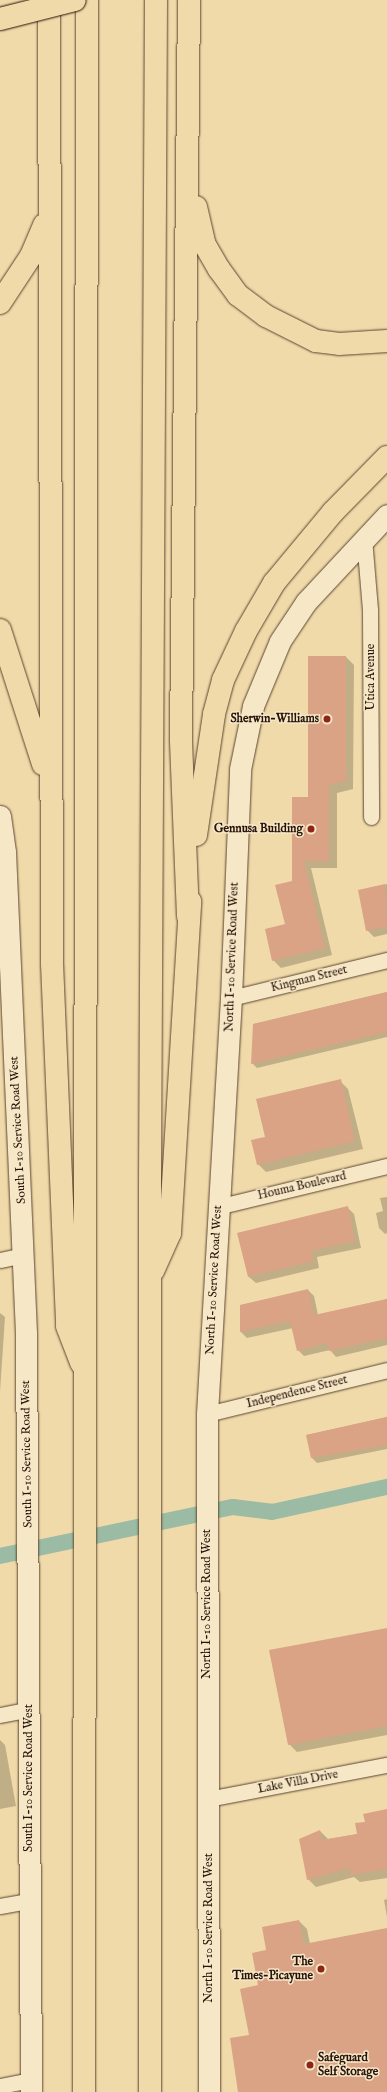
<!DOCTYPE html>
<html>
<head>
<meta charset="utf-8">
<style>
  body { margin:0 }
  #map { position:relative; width:387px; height:2092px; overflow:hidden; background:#f1daa9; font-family:"IM FELL English",serif }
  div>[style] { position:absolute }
  .shadow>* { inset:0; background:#0003 }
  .canal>* { height:16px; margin:-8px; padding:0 8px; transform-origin:8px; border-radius:8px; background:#9bbba4 }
  .building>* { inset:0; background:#daa386 }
  .roads { filter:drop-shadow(0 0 1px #5a4531) drop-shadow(0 0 1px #5a4531) }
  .street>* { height:15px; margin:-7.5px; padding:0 7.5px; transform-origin:7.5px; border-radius:7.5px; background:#f6e7c7 }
  .secondary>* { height:21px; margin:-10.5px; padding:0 10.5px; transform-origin:10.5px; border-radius:10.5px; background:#f6e7c7 }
  .highway>* { height:22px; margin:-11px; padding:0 11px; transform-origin:11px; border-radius:11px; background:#f1daa9 }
  .bridges { filter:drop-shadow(0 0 1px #271309) drop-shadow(0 0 1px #271309) }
  .highway-bridge>* { height:22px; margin:-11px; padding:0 11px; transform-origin:11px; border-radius:11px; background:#f1daa9 }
  .dots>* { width:11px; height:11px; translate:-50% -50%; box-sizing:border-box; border:2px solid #f6e7c7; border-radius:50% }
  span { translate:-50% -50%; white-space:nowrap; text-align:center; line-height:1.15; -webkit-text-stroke:3px #f6e7c7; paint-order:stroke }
  .street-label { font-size:12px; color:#271309 }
  .poi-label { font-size:12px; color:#271309; font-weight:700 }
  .right { translate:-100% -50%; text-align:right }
  .left { translate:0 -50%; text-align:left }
</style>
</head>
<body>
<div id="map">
  <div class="shadow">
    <div style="clip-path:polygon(346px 657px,354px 665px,353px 789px,337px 793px,337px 868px,311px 868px,332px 955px,281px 968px,273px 960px,286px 925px,309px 798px)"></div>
    <div style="clip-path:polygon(387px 884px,387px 934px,374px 937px,367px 930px,359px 891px)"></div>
    <div style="clip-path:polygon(387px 992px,387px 1037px,257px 1068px,252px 1063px,254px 1024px)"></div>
    <div style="clip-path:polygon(340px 1081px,348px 1089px,363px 1149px,266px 1172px,258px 1164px,266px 1138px)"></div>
    <div style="clip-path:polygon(387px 1197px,387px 1233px,385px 1234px,379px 1228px,376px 1213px,383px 1211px,380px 1198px)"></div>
    <div style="clip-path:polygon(347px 1207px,354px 1214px,361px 1248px,317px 1257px,319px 1268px,256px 1283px,249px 1277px,238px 1233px)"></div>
    <div style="clip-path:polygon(308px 1290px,314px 1296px,318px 1315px,387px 1299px,387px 1345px,336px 1357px,330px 1350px,304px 1356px,298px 1350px,293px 1328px,247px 1338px,241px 1332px,241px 1305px)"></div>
    <div style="clip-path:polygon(0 1313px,5px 1317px,0 1392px)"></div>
    <div style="clip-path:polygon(387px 1417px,387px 1449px,317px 1463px,312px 1458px,307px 1435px)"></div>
    <div style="clip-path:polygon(387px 1629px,387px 1735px,297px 1752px,289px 1744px)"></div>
    <div style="clip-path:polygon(0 1740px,5px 1745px,16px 1806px,0 1809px)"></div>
    <div style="clip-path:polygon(387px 1810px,387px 1878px,360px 1882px,354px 1877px,316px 1887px,308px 1879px,320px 1831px,328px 1839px,358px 1834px,366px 1822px)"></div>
    <div style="clip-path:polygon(387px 1899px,387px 1917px,384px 1900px)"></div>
    <div style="clip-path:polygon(299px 1921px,307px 1929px,310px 1944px,387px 1929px,387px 2092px,239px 2092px,267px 1951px)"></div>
  </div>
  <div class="canal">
    <div style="left:0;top:1556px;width:238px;rotate:-11.9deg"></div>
    <div style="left:233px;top:1507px;width:39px;rotate:7deg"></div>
    <div style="left:272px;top:1512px;width:118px;rotate:-12.3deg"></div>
  </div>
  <div class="building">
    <div style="clip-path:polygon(308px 656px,346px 656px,346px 781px,329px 785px,329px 861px,304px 861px,325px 948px,272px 961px,265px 929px,285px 924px,275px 885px,292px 881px,292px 797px,308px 797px)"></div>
    <div style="clip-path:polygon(385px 884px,387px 926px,366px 931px,358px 890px)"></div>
    <div style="clip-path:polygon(387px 992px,387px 1032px,251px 1064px,253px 1024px)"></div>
    <div style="clip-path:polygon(341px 1079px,355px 1141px,257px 1165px,251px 1140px,265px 1137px,256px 1099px)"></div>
    <div style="clip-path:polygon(348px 1206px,355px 1241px,311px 1251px,314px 1261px,248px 1277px,237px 1233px)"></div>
    <div style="clip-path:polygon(308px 1289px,314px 1315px,387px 1299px,387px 1338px,329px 1351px,328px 1343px,297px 1351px,290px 1321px,240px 1332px,240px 1305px)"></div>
    <div style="clip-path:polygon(387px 1417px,387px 1445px,311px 1458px,306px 1435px)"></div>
    <div style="clip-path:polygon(387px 1628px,387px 1726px,288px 1745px,269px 1650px)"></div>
    <div style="clip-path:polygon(387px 1809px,387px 1869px,351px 1875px,349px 1868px,307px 1880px,299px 1839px,320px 1830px,322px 1840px,357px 1834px,355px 1823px,365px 1822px,363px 1814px)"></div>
    <div style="clip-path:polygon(299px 1920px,304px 1944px,387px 1928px,387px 2092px,238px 2092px,230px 2038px,249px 2035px,240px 1989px,258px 1985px,252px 1953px,266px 1950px,262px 1927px)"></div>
  </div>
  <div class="roads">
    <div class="street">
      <div style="left:364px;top:538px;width:72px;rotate:85.2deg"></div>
      <div style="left:370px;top:610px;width:207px;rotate:89.7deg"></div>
      <div style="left:231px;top:998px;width:161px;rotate:-13.7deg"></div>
      <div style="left:217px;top:1207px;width:175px;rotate:-13.6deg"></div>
      <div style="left:0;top:1260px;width:25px;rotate:-12deg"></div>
      <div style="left:207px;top:1414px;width:185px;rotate:-13.7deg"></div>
      <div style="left:0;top:1715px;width:31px;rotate:-11deg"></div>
      <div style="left:208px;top:1799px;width:182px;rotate:-10.8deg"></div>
      <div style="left:0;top:1906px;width:29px;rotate:-10deg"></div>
      <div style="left:0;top:2086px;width:32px;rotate:-11deg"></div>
    </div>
    <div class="secondary">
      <div style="left:0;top:816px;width:36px;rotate:82deg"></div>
      <div style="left:5px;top:852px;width:482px;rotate:87.5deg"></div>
      <div style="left:26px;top:1334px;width:758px;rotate:89.62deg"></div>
      <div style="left:209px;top:2092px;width:678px;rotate:-90.17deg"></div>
      <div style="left:207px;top:1414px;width:417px;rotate:-86.7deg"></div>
      <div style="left:231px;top:998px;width:229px;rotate:-87.7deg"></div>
      <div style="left:240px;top:769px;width:64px;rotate:-78.3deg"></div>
      <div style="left:253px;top:706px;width:70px;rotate:-67.4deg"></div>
      <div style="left:280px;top:641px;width:47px;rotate:-56.3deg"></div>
      <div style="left:306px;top:602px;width:119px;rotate:-47deg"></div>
    </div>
    <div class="highway">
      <div style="left:49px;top:0;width:963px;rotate:89.82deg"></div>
      <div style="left:52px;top:963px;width:363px;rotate:87.6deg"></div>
      <div style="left:67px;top:1326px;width:40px;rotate:69deg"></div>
      <div style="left:196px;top:207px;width:39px;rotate:77deg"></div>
      <div style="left:205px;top:245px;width:28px;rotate:60deg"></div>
      <div style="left:219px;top:269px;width:32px;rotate:54deg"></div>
      <div style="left:238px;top:295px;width:35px;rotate:37deg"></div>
      <div style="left:266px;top:316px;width:56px;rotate:26.6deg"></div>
      <div style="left:316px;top:341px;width:23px;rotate:7deg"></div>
      <div style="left:339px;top:344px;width:48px;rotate:-3.6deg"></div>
      <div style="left:0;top:303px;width:56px;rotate:-56.6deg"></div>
      <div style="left:31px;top:256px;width:34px;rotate:-67deg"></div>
      <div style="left:0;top:630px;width:141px;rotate:72.2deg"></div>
      <div style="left:196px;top:835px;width:122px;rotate:-81.5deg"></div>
      <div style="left:214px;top:714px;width:35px;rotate:-75deg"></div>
      <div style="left:223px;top:680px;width:54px;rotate:-64.9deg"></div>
      <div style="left:246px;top:631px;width:56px;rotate:-59.7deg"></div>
      <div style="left:274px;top:583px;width:92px;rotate:-50.3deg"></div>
      <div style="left:333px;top:512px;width:77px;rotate:-45.5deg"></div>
      <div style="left:188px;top:916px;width:178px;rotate:-92.3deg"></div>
      <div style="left:181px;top:738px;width:738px;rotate:-89.38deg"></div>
      <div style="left:153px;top:1271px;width:42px;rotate:-65.9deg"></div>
      <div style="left:170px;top:1233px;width:332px;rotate:-86.5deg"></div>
      <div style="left:84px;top:2092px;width:2092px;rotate:-89.92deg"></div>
      <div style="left:150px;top:2092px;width:911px;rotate:-90deg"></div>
      <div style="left:150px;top:1181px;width:1181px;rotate:-89.71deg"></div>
    </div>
  </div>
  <div class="bridges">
    <div class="highway-bridge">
      <div style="left:0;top:19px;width:77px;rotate:-14.2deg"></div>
    </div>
  </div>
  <div class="dots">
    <div style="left:327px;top:719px;background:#8f2418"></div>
    <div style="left:311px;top:829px;background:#8f2418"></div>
    <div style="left:321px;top:1969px;background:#8f2418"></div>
    <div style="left:310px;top:2065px;background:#8f2418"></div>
  </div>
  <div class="street-label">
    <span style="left:371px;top:677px;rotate:-90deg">Utica Avenue</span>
    <span style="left:232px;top:957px;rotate:-88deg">North I-10 Service Road West</span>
    <span style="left:309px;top:979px;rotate:-14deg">Kingman Street</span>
    <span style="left:18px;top:1130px;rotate:-93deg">South I-10 Service Road West</span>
    <span style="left:302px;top:1186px;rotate:-13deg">Houma Boulevard</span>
    <span style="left:214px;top:1280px;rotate:-87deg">North I-10 Service Road West</span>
    <span style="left:297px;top:1392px;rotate:-14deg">Independence Street</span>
    <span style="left:27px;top:1454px;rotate:-91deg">South I-10 Service Road West</span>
    <span style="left:207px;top:1604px;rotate:-90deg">North I-10 Service Road West</span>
    <span style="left:29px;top:1778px;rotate:-90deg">South I-10 Service Road West</span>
    <span style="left:298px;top:1782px;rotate:-11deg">Lake Villa Drive</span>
    <span style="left:209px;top:1928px;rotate:-90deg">North I-10 Service Road West</span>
  </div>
  <div class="poi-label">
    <span class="right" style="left:319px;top:719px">Sherwin-Williams</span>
    <span class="right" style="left:303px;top:829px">Gennusa Building</span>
    <span class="right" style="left:313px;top:1969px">The<br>Times-Picayune</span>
    <span class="left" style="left:318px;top:2065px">Safeguard<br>Self Storage</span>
  </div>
</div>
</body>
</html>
